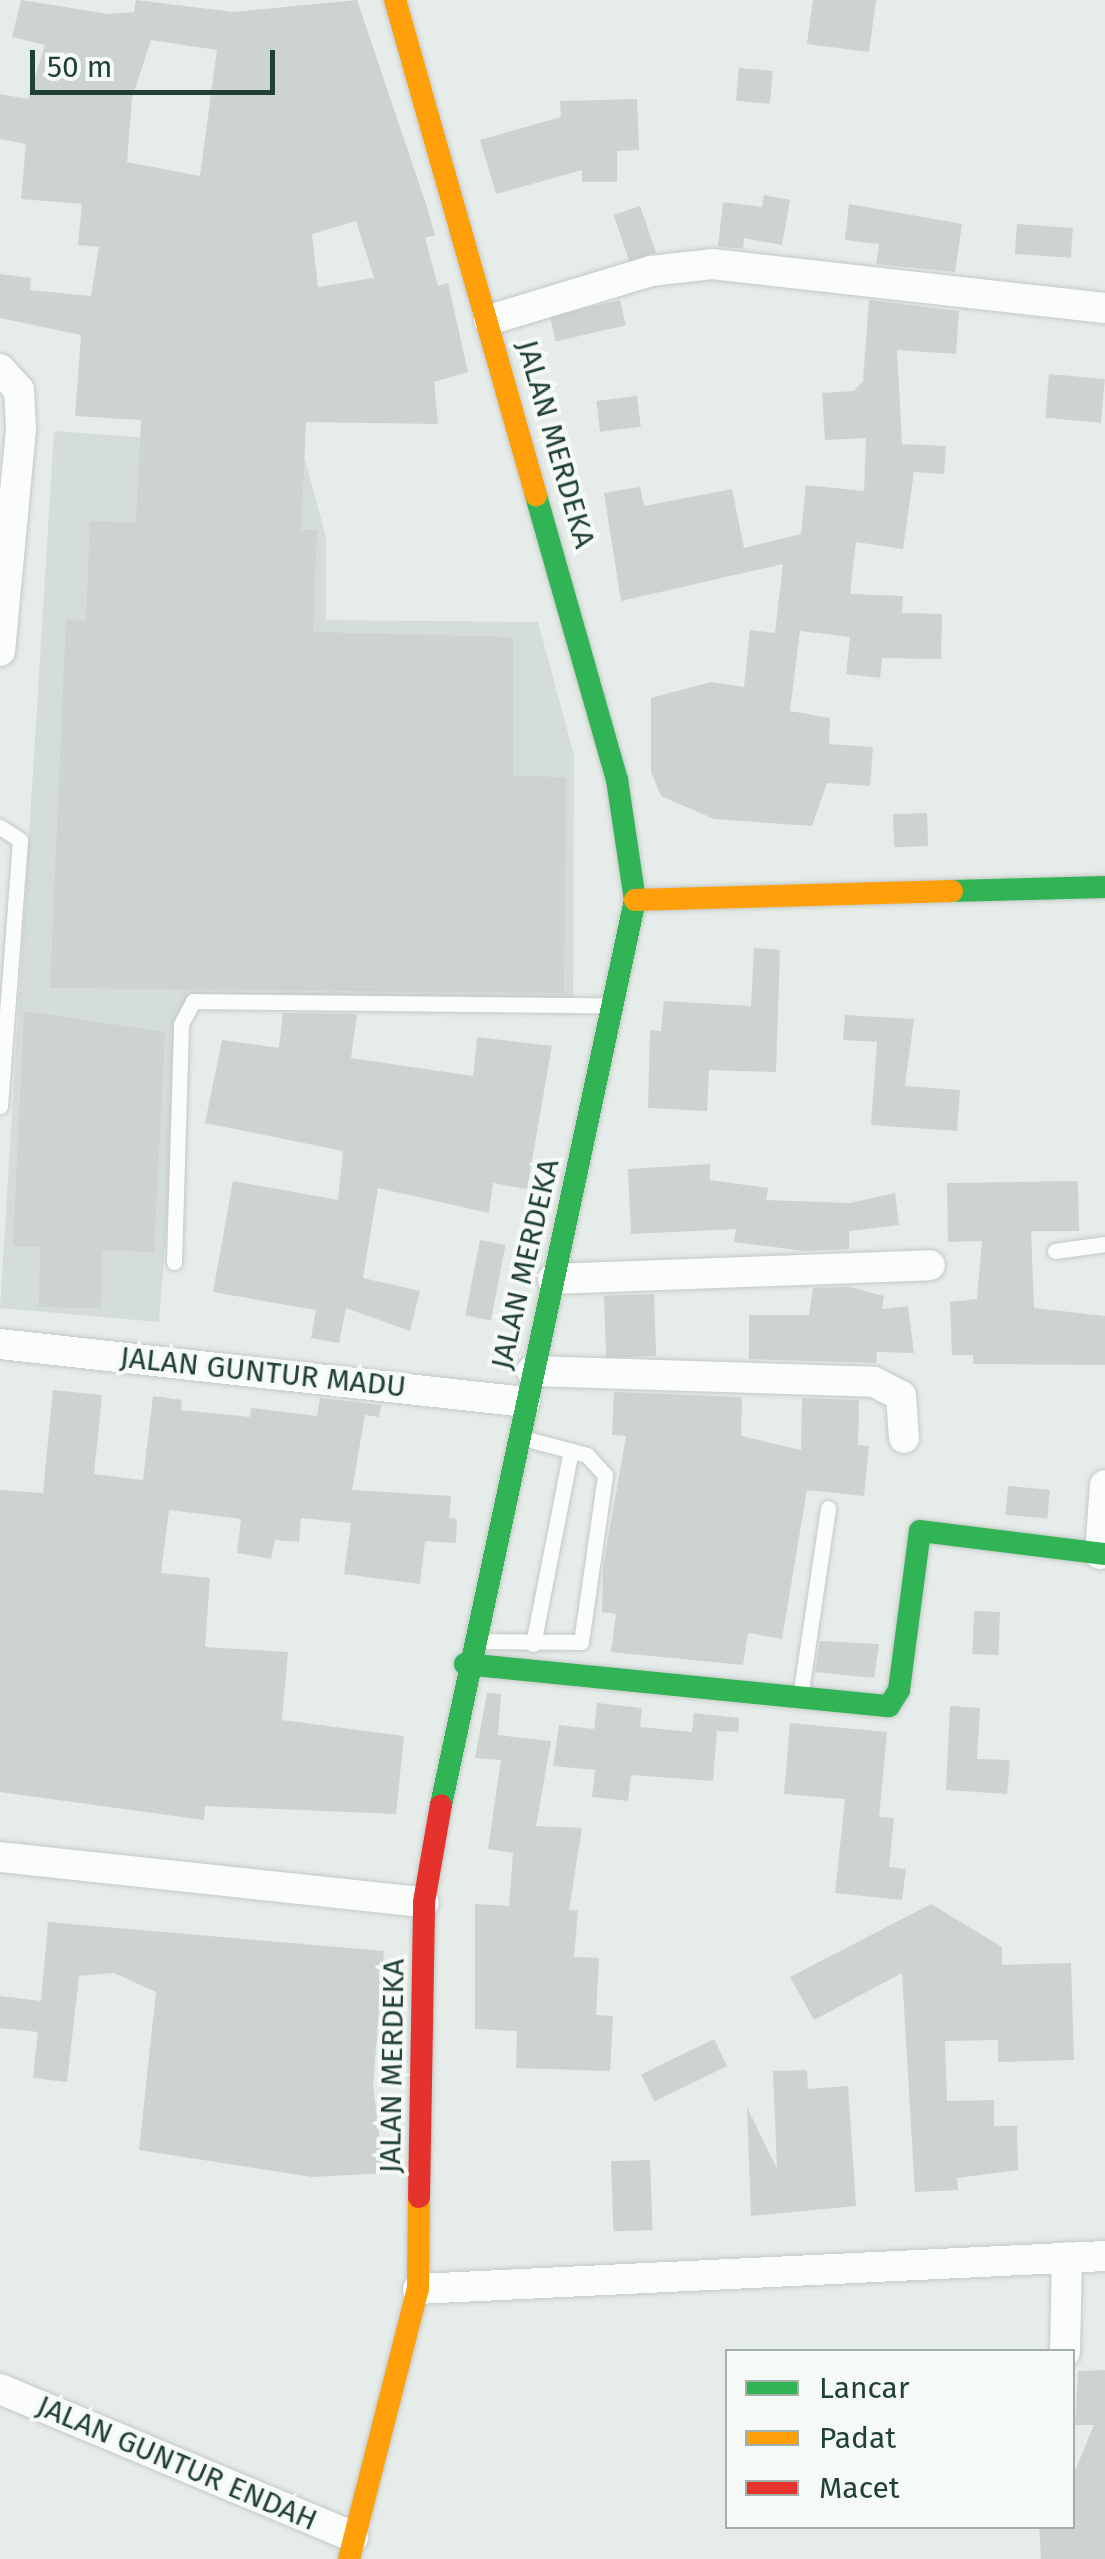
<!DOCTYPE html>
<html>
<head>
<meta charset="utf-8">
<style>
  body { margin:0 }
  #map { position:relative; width:1105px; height:2559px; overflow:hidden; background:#e6ece9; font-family:"Fira Sans",sans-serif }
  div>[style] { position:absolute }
  .built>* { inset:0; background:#d4ddd8 }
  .building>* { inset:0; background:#cdd3d0; transform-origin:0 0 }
  .roads { filter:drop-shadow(0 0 2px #c3c9c6) drop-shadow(0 0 2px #c3c9c6) }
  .lane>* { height:15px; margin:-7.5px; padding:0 7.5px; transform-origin:7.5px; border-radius:7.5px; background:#fbfcfc }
  .street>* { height:30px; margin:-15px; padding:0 15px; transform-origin:15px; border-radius:15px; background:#fbfcfc }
  .fast>* { height:22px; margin:-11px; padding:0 11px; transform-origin:11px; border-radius:11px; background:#30b455 }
  .slow>* { height:22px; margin:-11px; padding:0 11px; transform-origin:11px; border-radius:11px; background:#ff9f0a }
  .jam>* { height:22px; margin:-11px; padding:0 11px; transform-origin:11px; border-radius:11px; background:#e5322d }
  span { translate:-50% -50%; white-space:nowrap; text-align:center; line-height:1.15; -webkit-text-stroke:8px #f5faf7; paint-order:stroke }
  .street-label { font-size:30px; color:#224135 }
  .legend { position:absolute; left:725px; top:2349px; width:350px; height:180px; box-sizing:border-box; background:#f5faf7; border:2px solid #a1b0a9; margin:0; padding:12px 18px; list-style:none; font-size:30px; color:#224135 }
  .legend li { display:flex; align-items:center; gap:20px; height:50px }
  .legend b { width:50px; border:2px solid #a1b0a9 }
  .scale { position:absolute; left:30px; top:50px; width:245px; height:45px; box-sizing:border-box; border:5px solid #224135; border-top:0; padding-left:12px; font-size:30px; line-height:35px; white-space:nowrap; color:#224135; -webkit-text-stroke:8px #f5faf7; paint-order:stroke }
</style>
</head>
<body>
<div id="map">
  <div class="built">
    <div style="clip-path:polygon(54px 431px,302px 449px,326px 537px,326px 620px,538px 622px,574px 755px,573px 1009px,184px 1006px,159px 1322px,0 1308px)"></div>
  </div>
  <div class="building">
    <div style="clip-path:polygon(evenodd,21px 0,108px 14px,134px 12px,136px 0,233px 12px,357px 0,426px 204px,435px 235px,425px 238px,438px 286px,448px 283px,468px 372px,434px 382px,438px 424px,306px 422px,301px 530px,317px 530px,313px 632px,513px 637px,513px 776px,566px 777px,564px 993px,50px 988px,66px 619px,86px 620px,90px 521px,136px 523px,141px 420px,75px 416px,81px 335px,0 318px,0 274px,31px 278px,30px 290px,91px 296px,99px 247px,78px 245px,82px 204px,21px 199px,26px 144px,0 139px,0 94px,28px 99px,45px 45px,12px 37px,21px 0,151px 40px,217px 50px,200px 176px,127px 162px,132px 98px,151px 40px,21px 0,356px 221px,374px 278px,318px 287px,312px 234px,356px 221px)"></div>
    <div style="clip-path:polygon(813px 0,876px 0,869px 52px,807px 44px)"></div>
    <div style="left:739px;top:68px;width:34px;height:33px;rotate:5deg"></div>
    <div style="clip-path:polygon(637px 99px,639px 150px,617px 151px,617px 182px,582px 182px,582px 170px,496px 194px,480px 140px,561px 117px,560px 101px)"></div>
    <div style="clip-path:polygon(764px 195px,790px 200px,782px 245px,744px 238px,743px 249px,718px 246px,723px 202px,762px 207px)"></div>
    <div style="clip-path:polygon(849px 204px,962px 224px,955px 272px,876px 264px,879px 244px,845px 240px)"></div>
    <div style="left:640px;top:206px;width:49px;height:28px;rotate:71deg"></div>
    <div style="left:1017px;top:224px;width:56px;height:30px;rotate:4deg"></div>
    <div style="left:620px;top:300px;width:26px;height:72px;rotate:77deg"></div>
    <div style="clip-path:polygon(869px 300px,959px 311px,956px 354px,897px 350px,902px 444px,946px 446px,944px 474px,914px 472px,903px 549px,856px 542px,850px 594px,903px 596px,902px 613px,942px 614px,941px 659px,882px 658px,880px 678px,846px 674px,850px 637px,800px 631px,790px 711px,830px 718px,829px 744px,873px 747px,870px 786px,827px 783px,812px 826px,714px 819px,661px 796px,651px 772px,651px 698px,711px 682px,744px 687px,750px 630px,775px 633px,783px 564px,621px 601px,604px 493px,640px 487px,644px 506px,732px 489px,744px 548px,801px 534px,806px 485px,864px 491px,866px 438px,825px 440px,822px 393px,854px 391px,863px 381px)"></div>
    <div style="left:1049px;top:374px;width:56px;height:44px;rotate:5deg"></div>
    <div style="left:637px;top:396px;width:31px;height:41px;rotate:83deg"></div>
    <div style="left:927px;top:813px;width:33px;height:34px;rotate:88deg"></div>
    <div style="clip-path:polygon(754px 948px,780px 950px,776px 1072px,709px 1070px,707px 1111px,648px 1108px,650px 1030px,661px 1031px,664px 1001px,751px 1006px)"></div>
    <div style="clip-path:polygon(24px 1011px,165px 1032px,154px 1252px,102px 1250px,101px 1308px,39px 1307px,40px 1247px,13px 1246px)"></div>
    <div style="clip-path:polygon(283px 1013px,357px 1014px,351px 1058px,473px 1076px,477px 1037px,552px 1046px,527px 1189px,493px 1183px,489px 1213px,378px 1188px,363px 1278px,420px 1291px,410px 1331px,346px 1308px,339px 1343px,311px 1338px,316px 1310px,213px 1292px,233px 1181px,338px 1200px,343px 1151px,205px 1123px,222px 1040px,279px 1048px)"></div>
    <div style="clip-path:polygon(845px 1015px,914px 1019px,905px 1086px,960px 1090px,957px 1131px,871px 1125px,877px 1042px,843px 1040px)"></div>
    <div style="clip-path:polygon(710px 1164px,710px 1180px,768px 1188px,766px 1200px,850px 1203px,895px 1193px,899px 1225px,849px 1231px,849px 1249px,805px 1251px,734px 1242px,736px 1229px,631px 1234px,628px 1169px)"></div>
    <div style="clip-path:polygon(1078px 1181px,1079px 1231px,1031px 1231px,1034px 1308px,1105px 1316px,1105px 1365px,973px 1364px,973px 1355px,952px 1355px,950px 1302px,977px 1299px,982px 1241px,948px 1242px,947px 1183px)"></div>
    <div style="left:480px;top:1240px;width:26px;height:77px;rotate:11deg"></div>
    <div style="clip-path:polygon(850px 1287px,884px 1296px,882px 1309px,908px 1306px,914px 1353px,877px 1352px,876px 1363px,749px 1359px,749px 1315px,809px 1315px,813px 1288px)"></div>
    <div style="left:654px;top:1294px;width:62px;height:50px;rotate:88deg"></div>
    <div style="clip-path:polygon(53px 1390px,102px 1395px,94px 1474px,143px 1480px,153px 1396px,182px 1400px,181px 1410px,250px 1417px,251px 1408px,317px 1416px,320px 1398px,381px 1405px,379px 1417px,365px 1415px,352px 1490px,451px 1496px,449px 1518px,457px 1519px,456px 1543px,425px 1541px,420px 1584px,344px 1574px,351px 1523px,301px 1518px,299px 1542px,275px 1540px,271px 1559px,237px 1553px,241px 1519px,169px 1510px,161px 1573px,210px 1578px,205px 1647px,288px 1652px,282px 1720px,404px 1736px,396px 1814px,205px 1806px,204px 1820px,0 1792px,0 1490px,43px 1493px)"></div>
    <div style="clip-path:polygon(614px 1392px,742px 1397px,741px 1436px,801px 1450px,802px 1398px,859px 1400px,858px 1445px,869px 1446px,864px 1496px,807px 1490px,782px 1639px,748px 1633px,743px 1665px,611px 1652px,616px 1614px,602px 1612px,603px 1568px,626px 1436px,612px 1435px)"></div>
    <div style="left:1008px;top:1486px;width:42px;height:29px;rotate:5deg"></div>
    <div style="left:974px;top:1611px;width:26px;height:43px;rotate:2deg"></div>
    <div style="clip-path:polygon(820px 1641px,879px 1644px,874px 1678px,815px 1672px)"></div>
    <div style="clip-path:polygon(487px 1693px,501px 1694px,498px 1735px,551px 1741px,536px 1826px,582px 1828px,569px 1910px,578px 1911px,574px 1957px,599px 1958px,596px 2015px,613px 2016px,610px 2071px,516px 2068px,517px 2031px,475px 2029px,475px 1904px,509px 1906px,513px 1853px,488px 1849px,501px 1760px,475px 1758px)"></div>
    <div style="clip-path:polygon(597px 1703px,642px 1708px,640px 1727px,692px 1732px,694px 1713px,739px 1718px,738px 1732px,717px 1731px,713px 1781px,631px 1775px,628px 1801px,592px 1797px,595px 1770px,553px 1766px,559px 1725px,594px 1729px)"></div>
    <div style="clip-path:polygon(950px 1706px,980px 1708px,977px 1759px,1010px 1760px,1007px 1794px,946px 1790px)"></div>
    <div style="clip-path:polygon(790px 1723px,887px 1732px,879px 1817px,894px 1818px,889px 1867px,906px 1869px,902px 1900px,835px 1893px,845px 1799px,784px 1794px)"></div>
    <div style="clip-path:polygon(931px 1904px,1002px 1947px,1002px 1965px,1071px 1963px,1074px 2060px,998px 2062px,998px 2040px,945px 2041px,947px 2101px,994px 2100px,994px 2126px,1017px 2126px,1018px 2170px,957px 2178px,958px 2190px,915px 2192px,902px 1973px,814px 2020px,790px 1977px)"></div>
    <div style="clip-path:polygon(48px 1922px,384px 1951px,373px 2085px,384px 2173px,312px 2177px,139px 2150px,156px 1992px,114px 1973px,79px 1976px,67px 2082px,33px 2078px,38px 2032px,0 2028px,0 1996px,41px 2001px)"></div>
    <div style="left:714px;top:2039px;width:30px;height:81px;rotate:64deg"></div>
    <div style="clip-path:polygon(807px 2070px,808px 2089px,848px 2086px,856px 2206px,751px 2216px,747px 2107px,777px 2169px,773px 2071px)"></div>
    <div style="left:650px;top:2160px;width:70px;height:39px;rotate:88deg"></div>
    <div style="clip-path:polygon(1105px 2370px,1105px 2559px,1041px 2559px,1039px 2526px,1072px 2526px,1072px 2478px,1094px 2425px,1075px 2425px,1078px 2371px)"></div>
  </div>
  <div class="roads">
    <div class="lane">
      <div style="left:0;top:827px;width:24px;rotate:33deg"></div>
      <div style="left:20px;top:840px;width:267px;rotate:94.3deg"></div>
      <div style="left:1055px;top:1251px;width:50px;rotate:-8deg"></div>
      <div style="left:174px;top:1262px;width:238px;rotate:-88.3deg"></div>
      <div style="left:181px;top:1024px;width:26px;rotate:-62deg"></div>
      <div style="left:193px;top:1001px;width:416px;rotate:0.6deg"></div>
      <div style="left:474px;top:1641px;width:107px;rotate:0.5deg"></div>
      <div style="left:581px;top:1642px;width:169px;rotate:-81.8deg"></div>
      <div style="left:605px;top:1475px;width:27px;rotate:-132deg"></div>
      <div style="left:587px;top:1455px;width:70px;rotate:-165.2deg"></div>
      <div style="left:533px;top:1644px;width:197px;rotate:-78.9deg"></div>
      <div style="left:801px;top:1691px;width:185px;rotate:-81.6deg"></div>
    </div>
    <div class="street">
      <div style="left:489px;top:320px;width:169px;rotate:-16.8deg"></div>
      <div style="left:651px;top:271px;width:61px;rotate:-6.5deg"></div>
      <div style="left:712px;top:264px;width:395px;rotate:6.4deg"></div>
      <div style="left:0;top:369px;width:28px;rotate:48deg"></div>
      <div style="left:19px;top:390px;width:39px;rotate:87deg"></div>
      <div style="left:21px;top:429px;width:223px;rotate:95.4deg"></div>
      <div style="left:553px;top:1279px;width:377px;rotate:-2.1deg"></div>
      <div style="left:0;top:1344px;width:528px;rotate:6.3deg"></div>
      <div style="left:532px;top:1371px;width:342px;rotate:1.8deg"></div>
      <div style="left:874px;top:1382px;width:30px;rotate:27deg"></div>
      <div style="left:901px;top:1396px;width:42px;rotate:85.9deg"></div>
      <div style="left:1100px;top:1554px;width:69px;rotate:-85.9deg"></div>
      <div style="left:0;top:1857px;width:426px;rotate:6.1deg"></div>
      <div style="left:418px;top:2289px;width:688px;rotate:-2.75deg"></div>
      <div style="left:1065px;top:2352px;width:95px;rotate:-88.8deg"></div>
      <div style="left:0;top:2389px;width:383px;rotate:22.7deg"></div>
    </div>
    <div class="fast">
      <div style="left:952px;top:891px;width:153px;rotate:-1.5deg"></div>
      <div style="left:465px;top:1664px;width:426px;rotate:5.7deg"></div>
      <div style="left:889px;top:1706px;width:19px;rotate:-58deg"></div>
      <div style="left:899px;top:1690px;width:160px;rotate:-82.5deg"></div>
      <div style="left:920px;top:1531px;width:186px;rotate:7.1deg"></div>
      <div style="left:441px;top:1805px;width:926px;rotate:-77.9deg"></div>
      <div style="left:635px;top:900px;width:121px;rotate:-98.5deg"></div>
      <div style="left:617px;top:780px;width:296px;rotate:-105.9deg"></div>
    </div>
    <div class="slow">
      <div style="left:395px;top:0;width:515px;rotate:74.1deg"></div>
      <div style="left:635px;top:900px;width:317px;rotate:-1.6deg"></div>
      <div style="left:349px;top:2559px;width:279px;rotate:-75.7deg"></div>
      <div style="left:418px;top:2289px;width:92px;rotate:-89.4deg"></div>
    </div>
    <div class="jam">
      <div style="left:419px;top:2197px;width:295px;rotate:-89deg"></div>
      <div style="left:424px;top:1902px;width:98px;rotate:-80.1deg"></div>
    </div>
  </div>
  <div class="street-label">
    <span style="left:556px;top:444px;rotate:74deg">JALAN MERDEKA</span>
    <span style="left:525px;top:1264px;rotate:-77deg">JALAN MERDEKA</span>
    <span style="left:263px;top:1372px;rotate:6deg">JALAN GUNTUR MADU</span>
    <span style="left:392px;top:2066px;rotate:-89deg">JALAN MERDEKA</span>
    <span style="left:177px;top:2463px;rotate:23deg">JALAN GUNTUR ENDAH</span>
  </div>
  <ul class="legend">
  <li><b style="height:12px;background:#30b455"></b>Lancar</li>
  <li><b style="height:12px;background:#ff9f0a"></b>Padat</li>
  <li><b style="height:12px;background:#e5322d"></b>Macet</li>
  </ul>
  <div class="scale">50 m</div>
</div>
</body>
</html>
